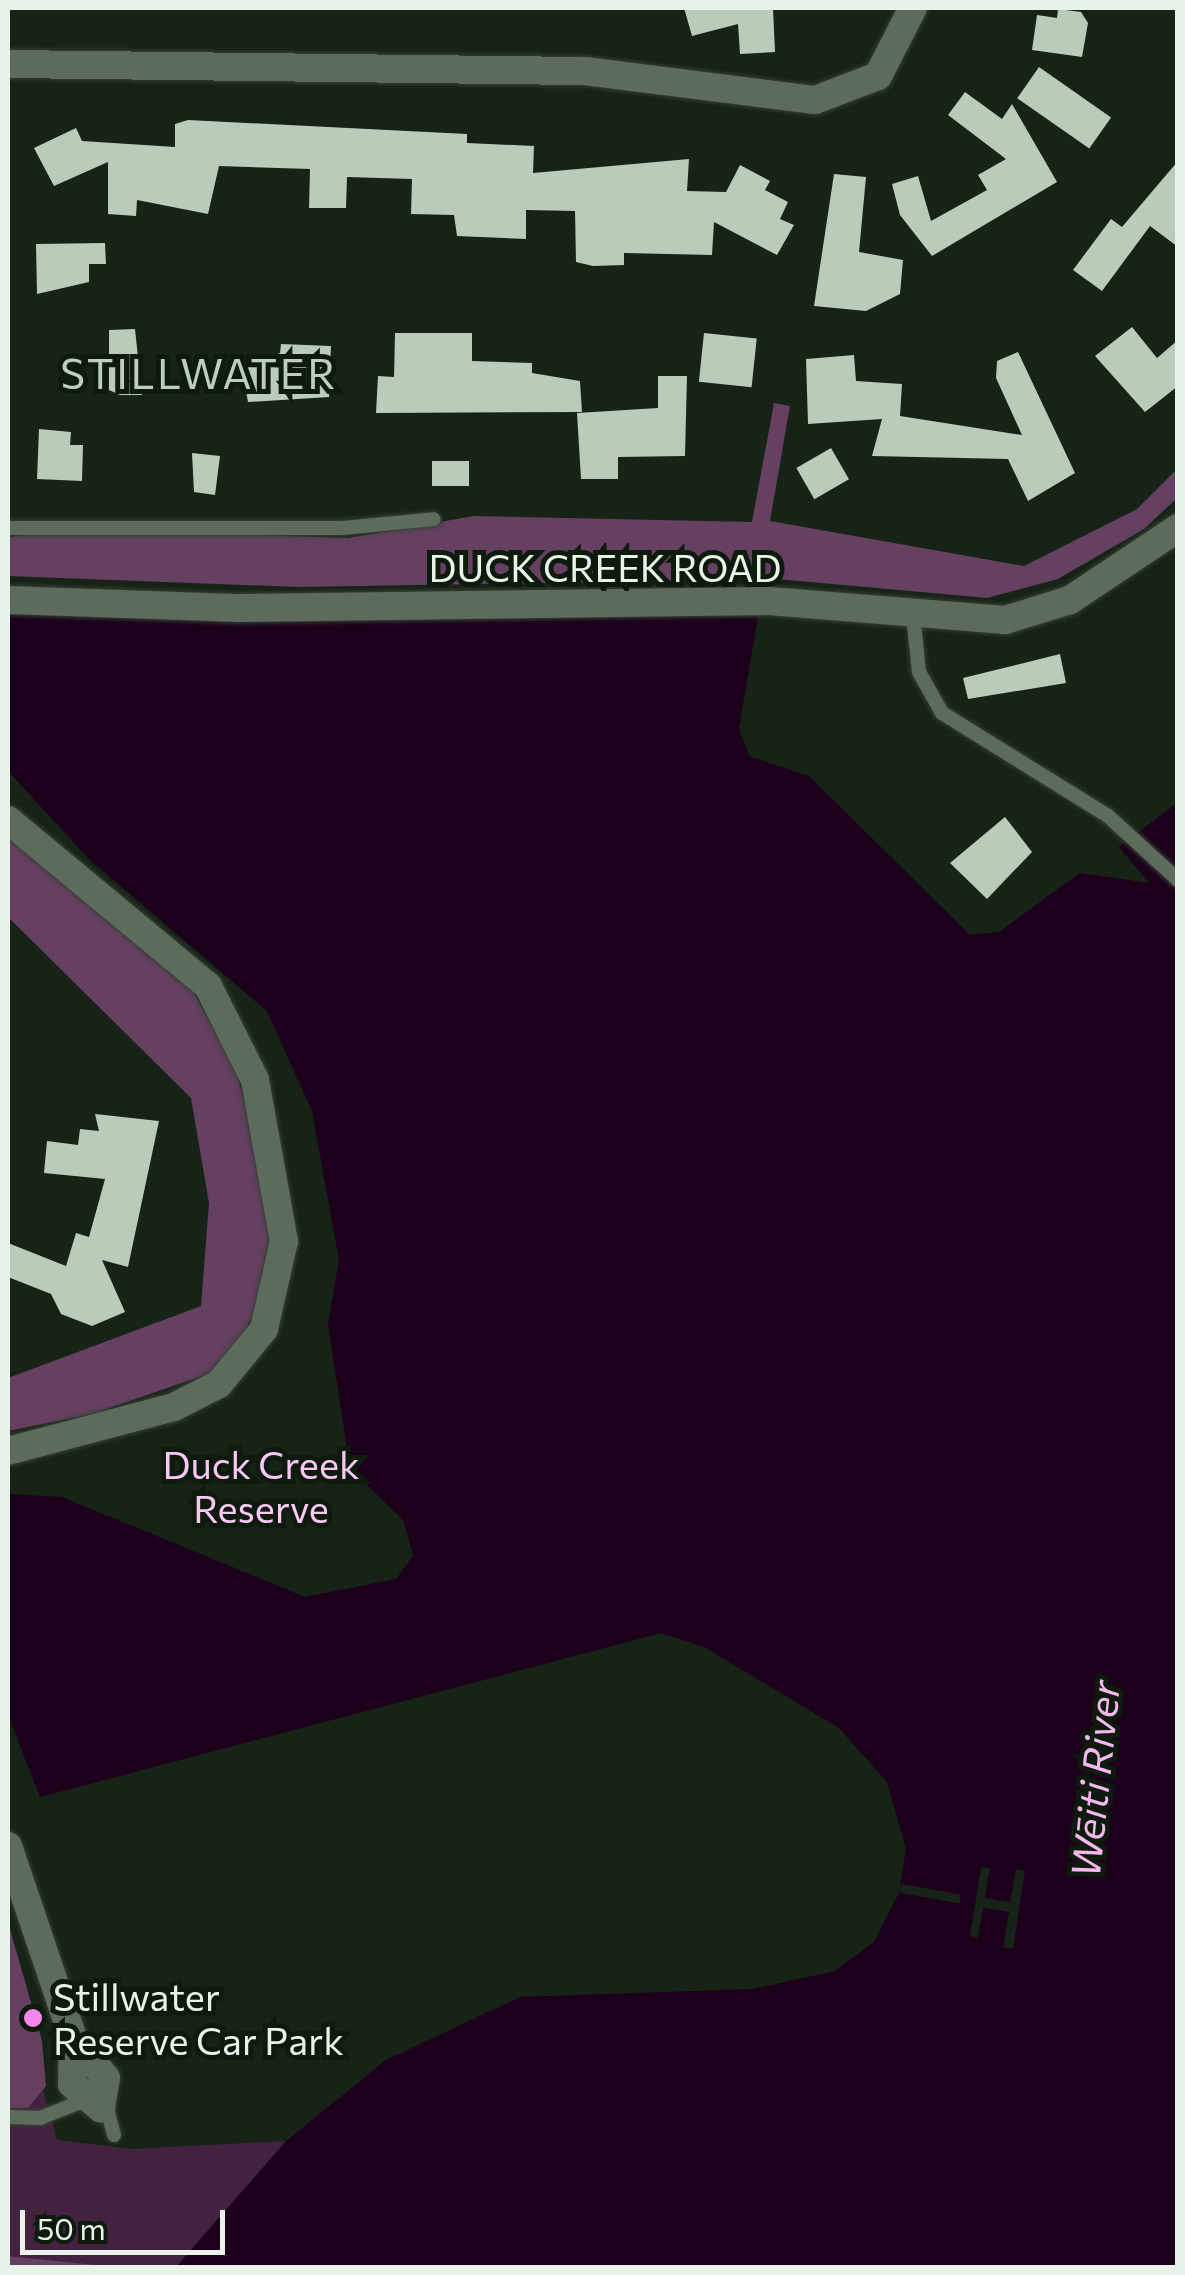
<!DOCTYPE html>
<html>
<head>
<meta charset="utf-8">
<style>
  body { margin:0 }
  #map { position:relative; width:1185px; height:2275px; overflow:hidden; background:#162316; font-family:Commissioner,sans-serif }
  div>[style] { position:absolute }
  .green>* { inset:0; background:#432240 }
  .forest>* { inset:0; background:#654061 }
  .water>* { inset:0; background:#1c001b }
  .pier>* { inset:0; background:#162316; transform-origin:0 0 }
  .building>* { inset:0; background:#bacbb9; transform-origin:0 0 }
  .roads { filter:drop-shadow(0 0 2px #363f36) drop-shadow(0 0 2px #363f36) }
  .service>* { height:14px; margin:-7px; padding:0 7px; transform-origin:7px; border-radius:7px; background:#5c6b5b }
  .minor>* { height:28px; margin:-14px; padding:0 14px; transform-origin:14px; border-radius:14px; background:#5c6b5b }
  .tertiary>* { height:28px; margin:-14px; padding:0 14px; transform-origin:14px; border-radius:14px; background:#5c6b5b }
  .dots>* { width:28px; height:28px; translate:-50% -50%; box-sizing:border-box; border:5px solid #0d1a0d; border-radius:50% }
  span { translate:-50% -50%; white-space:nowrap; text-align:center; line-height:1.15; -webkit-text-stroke:10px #0d1a0d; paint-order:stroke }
  .street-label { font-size:38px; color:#eaf3ea }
  .park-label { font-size:38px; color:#fbc8f5 }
  .poi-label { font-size:38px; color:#eaf3ea }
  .left { translate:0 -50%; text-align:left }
  .water-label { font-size:40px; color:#f5b7ee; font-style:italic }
  .quarter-label { font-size:42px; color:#bdcebc; letter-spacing:2.5px }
  .frame { position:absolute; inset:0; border:10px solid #eaf3ea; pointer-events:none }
  .scale { position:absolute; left:20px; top:2210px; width:205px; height:45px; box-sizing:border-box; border:5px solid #eaf3ea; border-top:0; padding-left:12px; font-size:30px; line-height:35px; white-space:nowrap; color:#eaf3ea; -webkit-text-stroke:8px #0d1a0d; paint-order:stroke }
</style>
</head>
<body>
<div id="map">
  <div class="green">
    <div style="clip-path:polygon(8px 1962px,57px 2140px,132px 2149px,286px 2141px,386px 2060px,520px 1997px,731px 2267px,115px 2268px,8px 2256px)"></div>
  </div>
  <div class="forest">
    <div style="clip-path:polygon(774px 403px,790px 406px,770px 521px,1024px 566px,1137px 509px,1177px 469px,1177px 498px,1144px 529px,1058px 579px,987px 598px,777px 579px,298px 587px,8px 576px,8px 537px,88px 530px,348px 538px,474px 516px,752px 522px)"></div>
    <div style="clip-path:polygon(8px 836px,194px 993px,236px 1071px,271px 1198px,274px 1277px,240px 1340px,208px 1374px,92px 1414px,8px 1431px,8px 1378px,201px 1306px,209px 1203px,191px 1098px,8px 917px)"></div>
    <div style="clip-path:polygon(8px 1922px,42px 2041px,46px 2086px,28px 2108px,8px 2108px)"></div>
    <div style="clip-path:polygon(8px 2256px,115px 2267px,8px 2267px)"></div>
  </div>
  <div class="water">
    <div style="clip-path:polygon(8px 610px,758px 617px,739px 728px,749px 756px,809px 776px,970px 935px,999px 932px,1080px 873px,1149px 883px,1119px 847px,1177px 803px,1177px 2267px,176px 2267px,286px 2141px,386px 2060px,520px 1997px,753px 1989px,835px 1971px,874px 1942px,899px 1893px,906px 1849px,887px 1782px,839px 1728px,704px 1647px,661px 1633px,40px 1797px,8px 1715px,8px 1494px,62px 1497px,305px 1597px,396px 1579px,413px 1556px,404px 1521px,350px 1468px,328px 1324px,339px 1260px,312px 1111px,267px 1011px,90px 860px,8px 771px)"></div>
  </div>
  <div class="pier">
    <div style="clip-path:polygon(981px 1867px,990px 1868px,985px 1898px,1010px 1902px,1016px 1869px,1025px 1871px,1013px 1949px,1003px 1947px,1009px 1912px,983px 1908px,978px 1938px,970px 1936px)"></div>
    <div style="left:901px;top:1884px;width:61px;height:9px;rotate:10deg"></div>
  </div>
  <div class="building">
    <div style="clip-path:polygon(684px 8px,773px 8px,775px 52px,740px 54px,738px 24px,692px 36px)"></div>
    <div style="clip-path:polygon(1058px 9px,1081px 12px,1088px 23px,1082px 57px,1032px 50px,1037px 15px,1057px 18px)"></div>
    <div style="left:1039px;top:67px;width:88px;height:38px;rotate:35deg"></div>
    <div style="clip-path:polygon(965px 92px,1002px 119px,1012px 104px,1057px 182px,932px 256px,900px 215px,892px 184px,918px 176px,931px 221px,987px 190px,978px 175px,1006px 159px,948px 115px)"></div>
    <div style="clip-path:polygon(188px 120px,467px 134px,467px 143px,534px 146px,533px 173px,689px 159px,687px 191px,726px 192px,740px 165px,770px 181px,765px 190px,788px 202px,780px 219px,794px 225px,777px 255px,714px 222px,712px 255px,624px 253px,624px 265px,593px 266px,576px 262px,575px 211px,526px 210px,526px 239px,457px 236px,454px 215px,411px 214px,412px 179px,347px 177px,346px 208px,309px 208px,310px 169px,219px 166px,208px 214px,137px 200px,136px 216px,108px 214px,108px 162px,54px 186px,34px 148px,76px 128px,82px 141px,175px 147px,175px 124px)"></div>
    <div style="clip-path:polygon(1178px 161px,1178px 247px,1150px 226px,1102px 291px,1073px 270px,1111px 219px,1122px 227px)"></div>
    <div style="clip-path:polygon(834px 174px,866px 177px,859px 252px,903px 260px,900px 294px,866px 311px,814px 306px)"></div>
    <div style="clip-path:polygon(105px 243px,106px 264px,89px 264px,89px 282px,37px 294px,36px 244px)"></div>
    <div style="clip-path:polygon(1132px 327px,1157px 358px,1178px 340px,1178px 386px,1145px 412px,1095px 356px)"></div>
    <div style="clip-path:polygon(135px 329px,142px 395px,120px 395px,109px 390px,109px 330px)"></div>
    <div style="clip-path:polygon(395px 333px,472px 333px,472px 361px,532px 363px,532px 373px,580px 381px,582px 412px,376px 413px,378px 376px,394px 377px)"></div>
    <div style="left:704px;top:333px;width:53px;height:49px;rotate:6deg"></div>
    <div style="clip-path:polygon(281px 344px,331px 346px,329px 397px,248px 402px,242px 369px,280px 353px)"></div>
    <div style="clip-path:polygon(1018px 352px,1075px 473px,1028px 501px,1008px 459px,872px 456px,882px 419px,808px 424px,806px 359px,854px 355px,856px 381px,902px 384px,900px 416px,1022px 435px,996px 378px,997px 361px)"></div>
    <div style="clip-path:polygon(658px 376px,687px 376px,685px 456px,618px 457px,618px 479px,581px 479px,577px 413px,658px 408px)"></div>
    <div style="clip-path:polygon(39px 429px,71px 432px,70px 445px,83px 445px,82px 481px,37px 479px)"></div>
    <div style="left:831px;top:448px;width:36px;height:40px;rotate:60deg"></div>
    <div style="clip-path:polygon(192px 453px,220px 456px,215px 495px,194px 492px)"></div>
    <div style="left:432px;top:461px;width:37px;height:25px"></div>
    <div style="clip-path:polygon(1060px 654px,1066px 683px,968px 699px,963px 678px)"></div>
    <div style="clip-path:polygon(1005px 817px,1032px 852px,987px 899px,950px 863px)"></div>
    <div style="clip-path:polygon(95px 1114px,159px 1121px,128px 1267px,102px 1260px,125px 1312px,92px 1326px,61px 1314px,51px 1294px,8px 1277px,8px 1243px,66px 1266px,76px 1233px,89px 1237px,105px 1179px,44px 1173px,47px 1141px,78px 1145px,80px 1129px,99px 1131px)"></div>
  </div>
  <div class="roads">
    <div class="service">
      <div style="left:8px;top:528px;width:335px"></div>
      <div style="left:343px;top:528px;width:91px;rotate:-5.6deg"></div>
      <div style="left:913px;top:614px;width:58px;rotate:84.1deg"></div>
      <div style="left:919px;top:672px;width:47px;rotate:60.7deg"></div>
      <div style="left:942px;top:713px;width:195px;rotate:31.8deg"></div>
      <div style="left:1108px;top:816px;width:95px;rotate:42.4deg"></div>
      <div style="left:106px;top:2105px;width:31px;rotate:75deg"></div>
      <div style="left:8px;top:2117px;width:32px;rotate:2deg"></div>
      <div style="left:40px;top:2118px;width:46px;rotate:-21.6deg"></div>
    </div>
    <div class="minor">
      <div style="left:8px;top:64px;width:577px;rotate:0.7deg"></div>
      <div style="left:585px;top:71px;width:232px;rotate:7.2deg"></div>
      <div style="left:815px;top:100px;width:67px;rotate:-20.9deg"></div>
      <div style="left:878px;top:76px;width:76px;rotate:-62.8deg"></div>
      <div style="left:8px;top:820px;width:260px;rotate:39.7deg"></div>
      <div style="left:208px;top:986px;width:105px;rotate:63.4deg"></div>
      <div style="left:255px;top:1080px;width:164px;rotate:79.8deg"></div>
      <div style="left:284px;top:1241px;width:90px;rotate:102.8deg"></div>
      <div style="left:264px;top:1329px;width:71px;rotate:129.3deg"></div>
      <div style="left:219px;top:1384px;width:51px;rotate:152.9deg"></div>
      <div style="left:174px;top:1407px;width:172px;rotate:165.2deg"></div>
      <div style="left:8px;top:1846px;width:203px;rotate:71.3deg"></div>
      <div style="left:73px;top:2038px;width:46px;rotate:91.2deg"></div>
      <div style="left:72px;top:2084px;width:38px;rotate:40deg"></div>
      <div style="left:101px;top:2108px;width:30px;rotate:-81deg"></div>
      <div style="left:106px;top:2078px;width:52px;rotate:-129.5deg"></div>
    </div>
    <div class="tertiary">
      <div style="left:8px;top:600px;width:233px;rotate:2deg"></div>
      <div style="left:241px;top:608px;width:528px;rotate:-0.76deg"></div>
      <div style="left:769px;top:601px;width:237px;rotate:4.6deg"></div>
      <div style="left:1005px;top:620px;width:68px;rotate:-17.1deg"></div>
      <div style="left:1070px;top:600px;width:130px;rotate:-33.7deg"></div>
    </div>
  </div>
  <div class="dots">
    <div style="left:33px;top:2018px;background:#f688ed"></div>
  </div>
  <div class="street-label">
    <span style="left:605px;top:567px">DUCK CREEK ROAD</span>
  </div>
  <div class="park-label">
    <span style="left:261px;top:1486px">Duck Creek<br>Reserve</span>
  </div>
  <div class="poi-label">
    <span class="left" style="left:53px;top:2018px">Stillwater<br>Reserve Car Park</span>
  </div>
  <div class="water-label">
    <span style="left:1094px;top:1779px;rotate:-84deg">Wēiti River</span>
  </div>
  <div class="quarter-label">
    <span style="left:199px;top:372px">STILLWATER</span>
  </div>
  <div class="frame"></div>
  <div class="scale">50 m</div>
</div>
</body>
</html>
